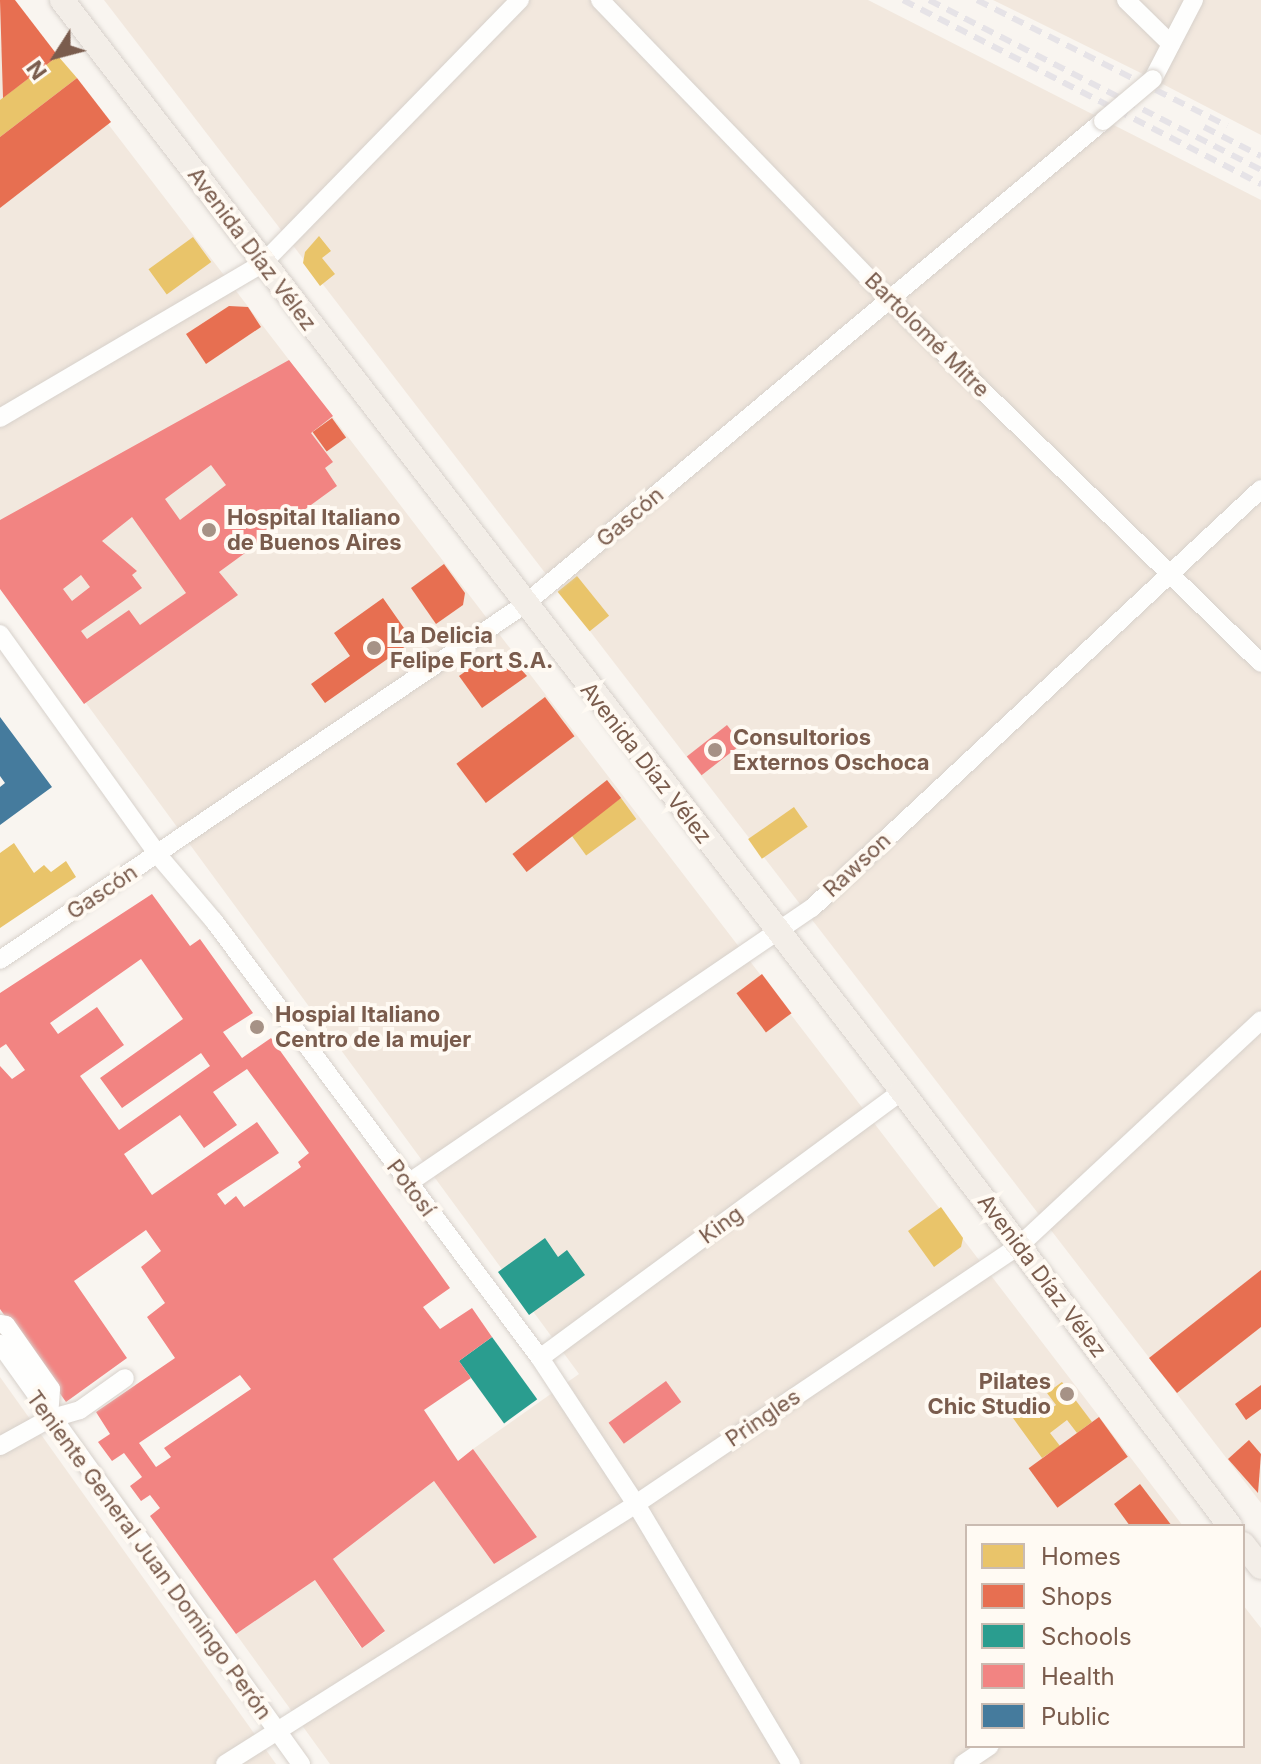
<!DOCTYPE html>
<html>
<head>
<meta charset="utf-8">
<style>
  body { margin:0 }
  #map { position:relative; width:1261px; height:1764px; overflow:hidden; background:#f9f5f0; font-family:Inter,sans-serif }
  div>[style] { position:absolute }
  .residential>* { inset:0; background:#f2e8de }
  .homes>* { inset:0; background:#e9c46a; transform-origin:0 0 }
  .shops>* { inset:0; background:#e76f51; transform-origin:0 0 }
  .schools>* { inset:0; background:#2a9d8f; transform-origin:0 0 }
  .health>* { inset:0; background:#f28482; transform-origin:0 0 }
  .public>* { inset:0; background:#457b9d }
  .roads { filter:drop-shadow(0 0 2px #d7d1cb) drop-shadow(0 0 2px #d7d1cb) }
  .minor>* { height:18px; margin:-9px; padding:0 9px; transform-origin:9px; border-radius:9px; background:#fefefd }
  .major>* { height:24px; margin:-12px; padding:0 12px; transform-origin:12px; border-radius:12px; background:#f3eee8 }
  .rail>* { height:6px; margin-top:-3px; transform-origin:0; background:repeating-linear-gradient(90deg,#e6e3e7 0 12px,transparent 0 20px) }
  .bridges { filter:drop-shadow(0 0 2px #d7d1cb) drop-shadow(0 0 2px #d7d1cb) }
  .minor-bridge>* { height:18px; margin:-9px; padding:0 9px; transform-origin:9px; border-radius:9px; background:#fefefd }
  .dots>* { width:22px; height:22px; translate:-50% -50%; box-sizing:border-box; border:4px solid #fffaf3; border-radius:50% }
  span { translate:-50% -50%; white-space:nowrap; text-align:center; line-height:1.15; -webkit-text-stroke:8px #fffaf3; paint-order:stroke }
  .street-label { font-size:22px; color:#7a5c4d }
  .poi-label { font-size:22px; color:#7a5c4d; font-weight:700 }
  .left { translate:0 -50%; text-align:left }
  .right { translate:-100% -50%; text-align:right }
  .legend { position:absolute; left:965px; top:1524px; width:280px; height:224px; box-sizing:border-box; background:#fffaf3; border:2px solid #cabbb1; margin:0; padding:10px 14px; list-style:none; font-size:24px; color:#7a5c4d }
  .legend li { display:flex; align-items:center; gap:16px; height:40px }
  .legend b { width:40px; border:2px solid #cabbb1 }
  .north { position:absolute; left:16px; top:16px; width:80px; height:80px; -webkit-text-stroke:6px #fffaf3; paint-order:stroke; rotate:234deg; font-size:22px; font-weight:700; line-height:32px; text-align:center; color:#7a5c4d }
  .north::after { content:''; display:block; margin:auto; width:28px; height:36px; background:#7a5c4d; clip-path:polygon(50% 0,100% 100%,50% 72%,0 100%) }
</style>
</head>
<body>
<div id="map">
  <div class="residential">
    <div style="clip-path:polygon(0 0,13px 0,1183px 1526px,967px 1526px,967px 1746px,1243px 1746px,1243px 1605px,1261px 1628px,1261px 1764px,330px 1764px,236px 1634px,315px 1580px,361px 1648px,385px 1632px,333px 1559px,434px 1481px,494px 1564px,537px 1537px,473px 1449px,579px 1374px,0 586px)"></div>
    <div style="clip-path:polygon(104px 0,868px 0,1261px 200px,1261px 1503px)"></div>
    <div style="clip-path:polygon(993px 0,1261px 0,1261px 135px,1153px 79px)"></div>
    <div style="clip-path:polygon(0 1377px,276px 1764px,0 1764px)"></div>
  </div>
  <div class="homes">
    <div style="clip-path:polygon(58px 56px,77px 78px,0 137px,0 100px)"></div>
    <div style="clip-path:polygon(319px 236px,331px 251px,322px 258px,335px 274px,320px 286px,303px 263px,305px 252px)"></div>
    <div style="left:193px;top:237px;width:31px;height:55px;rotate:54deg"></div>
    <div style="left:577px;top:576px;width:51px;height:25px;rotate:51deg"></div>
    <div style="left:621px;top:798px;width:26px;height:62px;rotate:54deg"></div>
    <div style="left:794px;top:807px;width:24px;height:56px;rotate:55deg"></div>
    <div style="clip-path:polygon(14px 843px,34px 873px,44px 865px,51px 872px,66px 861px,76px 877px,0 928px,0 853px)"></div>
    <div style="clip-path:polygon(941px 1207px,963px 1238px,961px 1247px,934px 1267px,908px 1231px)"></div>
    <div style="clip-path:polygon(1062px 1382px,1092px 1422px,1077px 1433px,1067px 1420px,1050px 1433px,1060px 1446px,1042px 1458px,1013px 1418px,1030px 1406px,1039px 1418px,1056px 1405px,1047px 1393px)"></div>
  </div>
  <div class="shops">
    <div style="clip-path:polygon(0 0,15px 0,58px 56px,3px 98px)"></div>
    <div style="clip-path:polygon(77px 78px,111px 122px,0 208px,0 137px)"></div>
    <div style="clip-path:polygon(229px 306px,248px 307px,261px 327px,206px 364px,186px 334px)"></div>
    <div style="left:332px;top:418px;width:24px;height:24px;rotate:54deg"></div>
    <div style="clip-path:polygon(444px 564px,465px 593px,463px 605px,436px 624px,411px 588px)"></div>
    <div style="clip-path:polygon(383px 598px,413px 641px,325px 703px,311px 684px,350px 656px,334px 633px)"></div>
    <div style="clip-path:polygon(491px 653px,509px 656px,527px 676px,482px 708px,459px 676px)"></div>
    <div style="left:545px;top:697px;width:49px;height:111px;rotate:53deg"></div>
    <div style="left:607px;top:780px;width:23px;height:120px;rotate:52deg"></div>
    <div style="left:762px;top:974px;width:49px;height:32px;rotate:53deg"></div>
    <div style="clip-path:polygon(1261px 1270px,1261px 1327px,1177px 1393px,1149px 1358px)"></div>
    <div style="clip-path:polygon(1261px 1385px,1261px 1409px,1246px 1420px,1235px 1404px)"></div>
    <div style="left:1099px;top:1417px;width:49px;height:87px;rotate:54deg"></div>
    <div style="clip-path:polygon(1249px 1440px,1261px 1454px,1258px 1493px,1228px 1459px)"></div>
    <div style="clip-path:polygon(1140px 1484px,1172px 1526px,1130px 1526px,1114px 1504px)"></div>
  </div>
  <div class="schools">
    <div style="clip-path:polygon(545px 1238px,558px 1257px,567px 1250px,585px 1275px,529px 1315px,498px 1272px)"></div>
    <div style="left:492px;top:1337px;width:77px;height:41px;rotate:54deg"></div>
  </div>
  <div class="health">
    <div style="clip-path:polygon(evenodd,289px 360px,333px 416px,311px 433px,333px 462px,325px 468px,337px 486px,219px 572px,238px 595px,84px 704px,0 589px,0 520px,289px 360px,211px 465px,226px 485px,180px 520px,165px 499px,211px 465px,289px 360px,132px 517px,186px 593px,140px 625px,129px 610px,87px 639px,81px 631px,142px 588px,132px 575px,137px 571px,102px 541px,132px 517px,289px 360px,81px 575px,90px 587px,72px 601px,63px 589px,81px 575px)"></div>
    <div style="left:727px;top:725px;width:24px;height:51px;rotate:52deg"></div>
    <div style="clip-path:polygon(evenodd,152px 894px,190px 946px,200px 939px,253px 1013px,223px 1032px,242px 1058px,271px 1038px,450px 1288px,423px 1307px,440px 1329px,472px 1308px,492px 1337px,459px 1361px,471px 1378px,424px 1410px,458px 1461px,473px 1449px,537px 1537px,494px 1564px,434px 1481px,333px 1559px,385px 1631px,362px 1648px,315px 1580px,236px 1634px,150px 1516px,160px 1508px,150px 1495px,141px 1501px,130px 1486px,142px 1477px,124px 1453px,112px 1461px,98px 1442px,110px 1434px,96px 1412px,175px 1358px,147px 1317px,165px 1303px,141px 1267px,161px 1251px,146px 1230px,74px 1281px,127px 1358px,66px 1402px,0 1309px,0 1066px,12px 1079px,25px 1070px,6px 1044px,0 1048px,0 993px,152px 894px,141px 959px,183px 1019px,100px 1078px,122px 1108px,201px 1053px,210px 1066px,119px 1130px,80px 1076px,124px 1045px,97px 1007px,58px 1034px,50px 1023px,141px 959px,152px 894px,247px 1069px,309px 1153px,298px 1162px,301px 1167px,244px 1207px,236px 1196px,225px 1205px,217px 1194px,279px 1153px,257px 1122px,152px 1195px,124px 1154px,180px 1115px,204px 1148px,237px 1125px,213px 1092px,247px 1069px,152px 894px,240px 1375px,251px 1389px,164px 1448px,171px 1457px,156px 1467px,139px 1443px,240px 1375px)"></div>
    <div style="left:666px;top:1381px;width:26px;height:71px;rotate:54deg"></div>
  </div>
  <div class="public">
    <div style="clip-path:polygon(0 717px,52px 787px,0 825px,0 787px,5px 783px,0 776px)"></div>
  </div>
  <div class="roads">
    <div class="minor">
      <div style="left:600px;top:0;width:416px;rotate:46deg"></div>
      <div style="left:889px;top:299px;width:520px;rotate:44.38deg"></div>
      <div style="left:1126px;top:0;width:63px;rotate:44.4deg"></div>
      <div style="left:1153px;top:79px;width:89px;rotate:-62.6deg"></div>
      <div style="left:0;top:418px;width:305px;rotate:-30.5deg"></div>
      <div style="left:263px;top:263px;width:368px;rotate:-45.7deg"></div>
      <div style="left:0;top:634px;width:272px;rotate:54.4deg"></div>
      <div style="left:158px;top:855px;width:87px;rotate:49.7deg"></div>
      <div style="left:214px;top:921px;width:545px;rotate:53.28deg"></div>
      <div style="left:540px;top:1358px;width:175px;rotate:56.7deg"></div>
      <div style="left:636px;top:1504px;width:303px;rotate:59.2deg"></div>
      <div style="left:0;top:960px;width:634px;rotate:-34.14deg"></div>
      <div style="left:525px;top:604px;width:753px;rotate:-39.88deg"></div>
      <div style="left:407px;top:1184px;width:490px;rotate:-34.3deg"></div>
      <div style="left:812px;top:908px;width:614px;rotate:-43.02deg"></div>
      <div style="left:0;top:1324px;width:6px;rotate:9deg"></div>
      <div style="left:6px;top:1325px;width:78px;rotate:54.9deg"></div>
      <div style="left:51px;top:1389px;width:30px;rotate:94deg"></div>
      <div style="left:0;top:1344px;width:517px;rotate:54.37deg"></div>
      <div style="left:540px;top:1358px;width:450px;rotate:-36.4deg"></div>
      <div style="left:0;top:1446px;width:56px;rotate:-28.9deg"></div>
      <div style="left:49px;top:1419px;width:32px;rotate:-16deg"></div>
      <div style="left:80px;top:1410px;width:55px;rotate:-35.4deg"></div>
      <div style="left:225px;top:1764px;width:486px;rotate:-32.3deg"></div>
      <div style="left:636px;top:1504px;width:462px;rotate:-34deg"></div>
      <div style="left:1019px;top:1246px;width:331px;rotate:-43deg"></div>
      <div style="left:963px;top:1764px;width:32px;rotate:-34deg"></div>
    </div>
    <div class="major">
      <div style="left:62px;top:0;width:1377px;rotate:52.41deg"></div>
      <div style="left:902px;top:1091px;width:545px;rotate:52.98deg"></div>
      <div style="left:1243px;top:1544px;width:29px;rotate:52deg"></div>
    </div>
  </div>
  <div class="rail">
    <div style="left:903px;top:0;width:403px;rotate:27.2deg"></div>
    <div style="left:929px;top:0;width:373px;rotate:27.1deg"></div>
    <div style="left:977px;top:0;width:280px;rotate:26.7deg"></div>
    <div style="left:1204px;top:127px;width:64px;rotate:27deg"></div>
  </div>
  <div class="bridges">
    <div class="minor-bridge">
      <div style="left:1103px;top:121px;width:65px;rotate:-40deg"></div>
    </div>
  </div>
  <div class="dots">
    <div style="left:209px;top:530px;background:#a69286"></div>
    <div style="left:374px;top:648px;background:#a69286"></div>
    <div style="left:715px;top:750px;background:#a69286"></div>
    <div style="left:257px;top:1027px;background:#a69286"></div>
    <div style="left:1067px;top:1394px;background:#a69286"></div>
  </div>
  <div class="street-label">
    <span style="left:252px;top:249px;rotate:53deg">Avenida Díaz Vélez</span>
    <span style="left:927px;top:335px;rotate:45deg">Bartolomé Mitre</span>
    <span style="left:630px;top:517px;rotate:-40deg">Gascón</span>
    <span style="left:646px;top:763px;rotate:52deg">Avenida Díaz Vélez</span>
    <span style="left:857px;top:865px;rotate:-43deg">Rawson</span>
    <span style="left:102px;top:892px;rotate:-34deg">Gascón</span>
    <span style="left:411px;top:1188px;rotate:53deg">Potosí</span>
    <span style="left:721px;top:1225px;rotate:-36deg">King</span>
    <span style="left:1042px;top:1276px;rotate:53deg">Avenida Díaz Vélez</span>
    <span style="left:763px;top:1418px;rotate:-34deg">Pringles</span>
    <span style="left:149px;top:1555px;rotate:54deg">Teniente General Juan Domingo Perón</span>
  </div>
  <div class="poi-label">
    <span class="left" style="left:227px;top:530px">Hospital Italiano<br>de Buenos Aires</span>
    <span class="left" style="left:390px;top:648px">La Delicia<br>Felipe Fort S.A.</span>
    <span class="left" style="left:733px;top:750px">Consultorios<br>Externos Oschoca</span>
    <span class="left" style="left:275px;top:1027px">Hospial Italiano<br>Centro de la mujer</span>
    <span class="right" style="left:1051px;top:1394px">Pilates<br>Chic Studio</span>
  </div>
  <ul class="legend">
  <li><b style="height:22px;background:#e9c46a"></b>Homes</li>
  <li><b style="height:22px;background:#e76f51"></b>Shops</li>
  <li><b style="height:22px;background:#2a9d8f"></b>Schools</li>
  <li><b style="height:22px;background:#f28482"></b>Health</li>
  <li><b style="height:22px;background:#457b9d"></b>Public</li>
  </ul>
  <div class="north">N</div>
</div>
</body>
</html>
